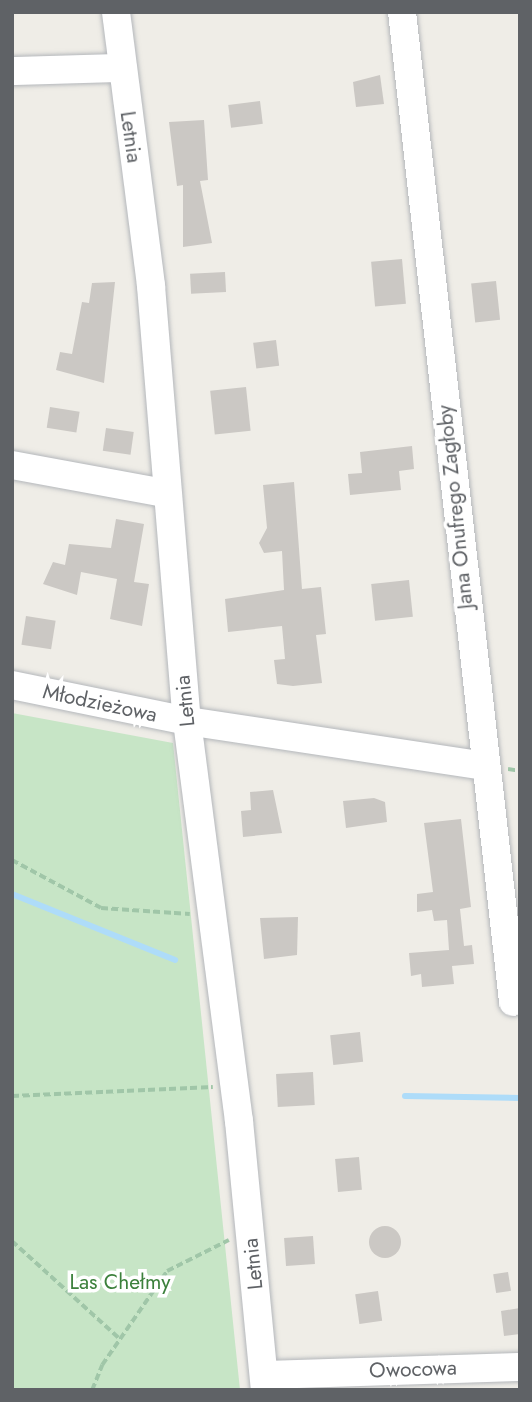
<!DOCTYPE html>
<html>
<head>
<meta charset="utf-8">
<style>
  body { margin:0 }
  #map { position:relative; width:532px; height:1402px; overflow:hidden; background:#efede7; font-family:Jost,sans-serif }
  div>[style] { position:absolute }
  .green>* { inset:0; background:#c7e5c6 }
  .stream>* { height:6px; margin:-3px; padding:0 3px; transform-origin:3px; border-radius:3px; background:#aedcf9 }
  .building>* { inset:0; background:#cbc8c4; transform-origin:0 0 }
  .round { border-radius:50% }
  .path>* { height:3.5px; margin-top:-1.75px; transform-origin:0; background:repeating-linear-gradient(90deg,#a0c6a8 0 7px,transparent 0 10.5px) }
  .roads { filter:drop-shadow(0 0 2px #b4b7bb) drop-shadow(0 0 2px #b4b7bb) }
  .minor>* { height:28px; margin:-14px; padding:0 14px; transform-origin:14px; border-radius:14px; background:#fff }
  span { translate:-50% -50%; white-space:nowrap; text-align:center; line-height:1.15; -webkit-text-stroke:7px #fff; paint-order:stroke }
  .street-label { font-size:21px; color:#5f6266 }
  .park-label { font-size:21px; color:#3c803c }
  .frame { position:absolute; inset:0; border:14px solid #5f6266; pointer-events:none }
</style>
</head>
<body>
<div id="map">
  <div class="green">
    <div style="clip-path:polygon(12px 713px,173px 743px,240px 1390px,12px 1390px)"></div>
  </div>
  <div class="stream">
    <div style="left:12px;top:894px;width:176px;rotate:22deg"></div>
    <div style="left:405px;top:1096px;width:115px;rotate:1deg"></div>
  </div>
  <div class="building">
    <div style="clip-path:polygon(380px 75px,384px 104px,356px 107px,353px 82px)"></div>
    <div style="left:260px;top:101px;width:23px;height:32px;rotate:83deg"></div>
    <div style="clip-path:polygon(204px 120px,208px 180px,200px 181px,212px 243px,183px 247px,183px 185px,177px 186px,169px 122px)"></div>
    <div style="left:402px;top:259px;width:45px;height:31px;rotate:85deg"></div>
    <div style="left:225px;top:272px;width:20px;height:35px;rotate:87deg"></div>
    <div style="left:496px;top:281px;width:39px;height:25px;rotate:84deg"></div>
    <div style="clip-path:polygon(115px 282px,104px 383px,56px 370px,60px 352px,72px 354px,82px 302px,89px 303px,92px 283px)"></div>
    <div style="left:276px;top:340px;width:26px;height:23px;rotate:83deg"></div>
    <div style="left:246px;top:387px;width:44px;height:36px;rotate:84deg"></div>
    <div style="left:50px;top:407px;width:30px;height:21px;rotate:9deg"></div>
    <div style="left:106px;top:428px;width:28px;height:23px;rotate:8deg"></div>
    <div style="clip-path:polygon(412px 446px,414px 469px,399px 471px,401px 490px,350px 495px,348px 474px,362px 473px,360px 452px)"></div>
    <div style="clip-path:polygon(294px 482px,302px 589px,321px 587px,326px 634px,316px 635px,322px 683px,293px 686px,277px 684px,274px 660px,285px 659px,282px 626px,228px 632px,225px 599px,284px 590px,282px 551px,264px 553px,259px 543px,267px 528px,263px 485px)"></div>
    <div style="clip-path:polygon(116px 519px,144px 524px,134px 582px,149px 584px,142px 626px,110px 619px,117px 579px,81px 572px,77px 595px,43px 584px,53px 562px,65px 565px,69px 544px,111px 548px)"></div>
    <div style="left:409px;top:580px;width:37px;height:38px;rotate:84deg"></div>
    <div style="left:26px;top:616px;width:30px;height:29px;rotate:9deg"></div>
    <div style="clip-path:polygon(273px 790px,282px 833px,243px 837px,241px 811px,251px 810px,250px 792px)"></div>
    <div style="clip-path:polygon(374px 798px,385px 802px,387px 822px,346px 828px,343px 801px)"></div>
    <div style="clip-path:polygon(461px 819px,471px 907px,460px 909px,464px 946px,472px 945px,474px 964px,452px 966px,454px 984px,422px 987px,421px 974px,411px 976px,409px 953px,449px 950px,447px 920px,434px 921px,432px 910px,417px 912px,417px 894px,433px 892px,424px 823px)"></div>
    <div style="clip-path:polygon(298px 917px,297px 955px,264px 959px,260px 918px)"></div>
    <div style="left:360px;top:1032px;width:30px;height:30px;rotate:84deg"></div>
    <div style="left:313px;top:1072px;width:33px;height:37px;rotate:87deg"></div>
    <div style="left:359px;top:1157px;width:33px;height:24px;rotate:85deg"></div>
    <div class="round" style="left:369px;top:1226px;width:32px;height:32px"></div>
    <div style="left:313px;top:1236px;width:28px;height:29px;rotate:86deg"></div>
    <div style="left:508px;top:1272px;width:19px;height:15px;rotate:81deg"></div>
    <div style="left:378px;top:1291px;width:30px;height:23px;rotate:82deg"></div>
    <div style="clip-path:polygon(520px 1308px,520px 1334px,504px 1336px,501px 1311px)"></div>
  </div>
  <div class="path">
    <div style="left:508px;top:769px;width:12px;rotate:9deg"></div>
    <div style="left:12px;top:860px;width:101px;rotate:28.3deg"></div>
    <div style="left:101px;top:908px;width:89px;rotate:3.9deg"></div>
    <div style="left:12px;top:1096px;width:201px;rotate:-2.6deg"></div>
    <div style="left:12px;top:1241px;width:144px;rotate:42.2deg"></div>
    <div style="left:92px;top:1390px;width:27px;rotate:-68deg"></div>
    <div style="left:102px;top:1365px;width:114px;rotate:-55.3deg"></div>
    <div style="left:167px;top:1271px;width:69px;rotate:-26.6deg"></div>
  </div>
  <div class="roads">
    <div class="minor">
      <div style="left:116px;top:12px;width:276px;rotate:82.7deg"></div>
      <div style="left:151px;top:286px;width:436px;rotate:85.3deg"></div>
      <div style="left:187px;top:721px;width:403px;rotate:82.6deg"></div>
      <div style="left:239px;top:1121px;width:270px;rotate:84.5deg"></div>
      <div style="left:402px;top:12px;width:996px;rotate:83.6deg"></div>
      <div style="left:12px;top:71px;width:109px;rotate:-1.6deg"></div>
      <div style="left:12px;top:465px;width:156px;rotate:10.4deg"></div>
      <div style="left:12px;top:685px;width:179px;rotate:11.6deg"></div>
      <div style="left:187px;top:721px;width:300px;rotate:8.6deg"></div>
      <div style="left:264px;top:1375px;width:256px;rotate:-1.8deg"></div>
    </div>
  </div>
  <div class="street-label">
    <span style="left:131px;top:137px;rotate:82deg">Letnia</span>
    <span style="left:455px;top:507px;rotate:-96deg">Jana Onufrego Zagłoby</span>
    <span style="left:185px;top:701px;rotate:-96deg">Letnia</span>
    <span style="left:100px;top:703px;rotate:12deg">Młodzieżowa</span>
    <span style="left:253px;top:1264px;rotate:-96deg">Letnia</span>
    <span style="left:413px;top:1369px;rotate:-2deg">Owocowa</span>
  </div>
  <div class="park-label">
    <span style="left:120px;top:1282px">Las Chełmy</span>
  </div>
  <div class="frame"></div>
</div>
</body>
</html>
